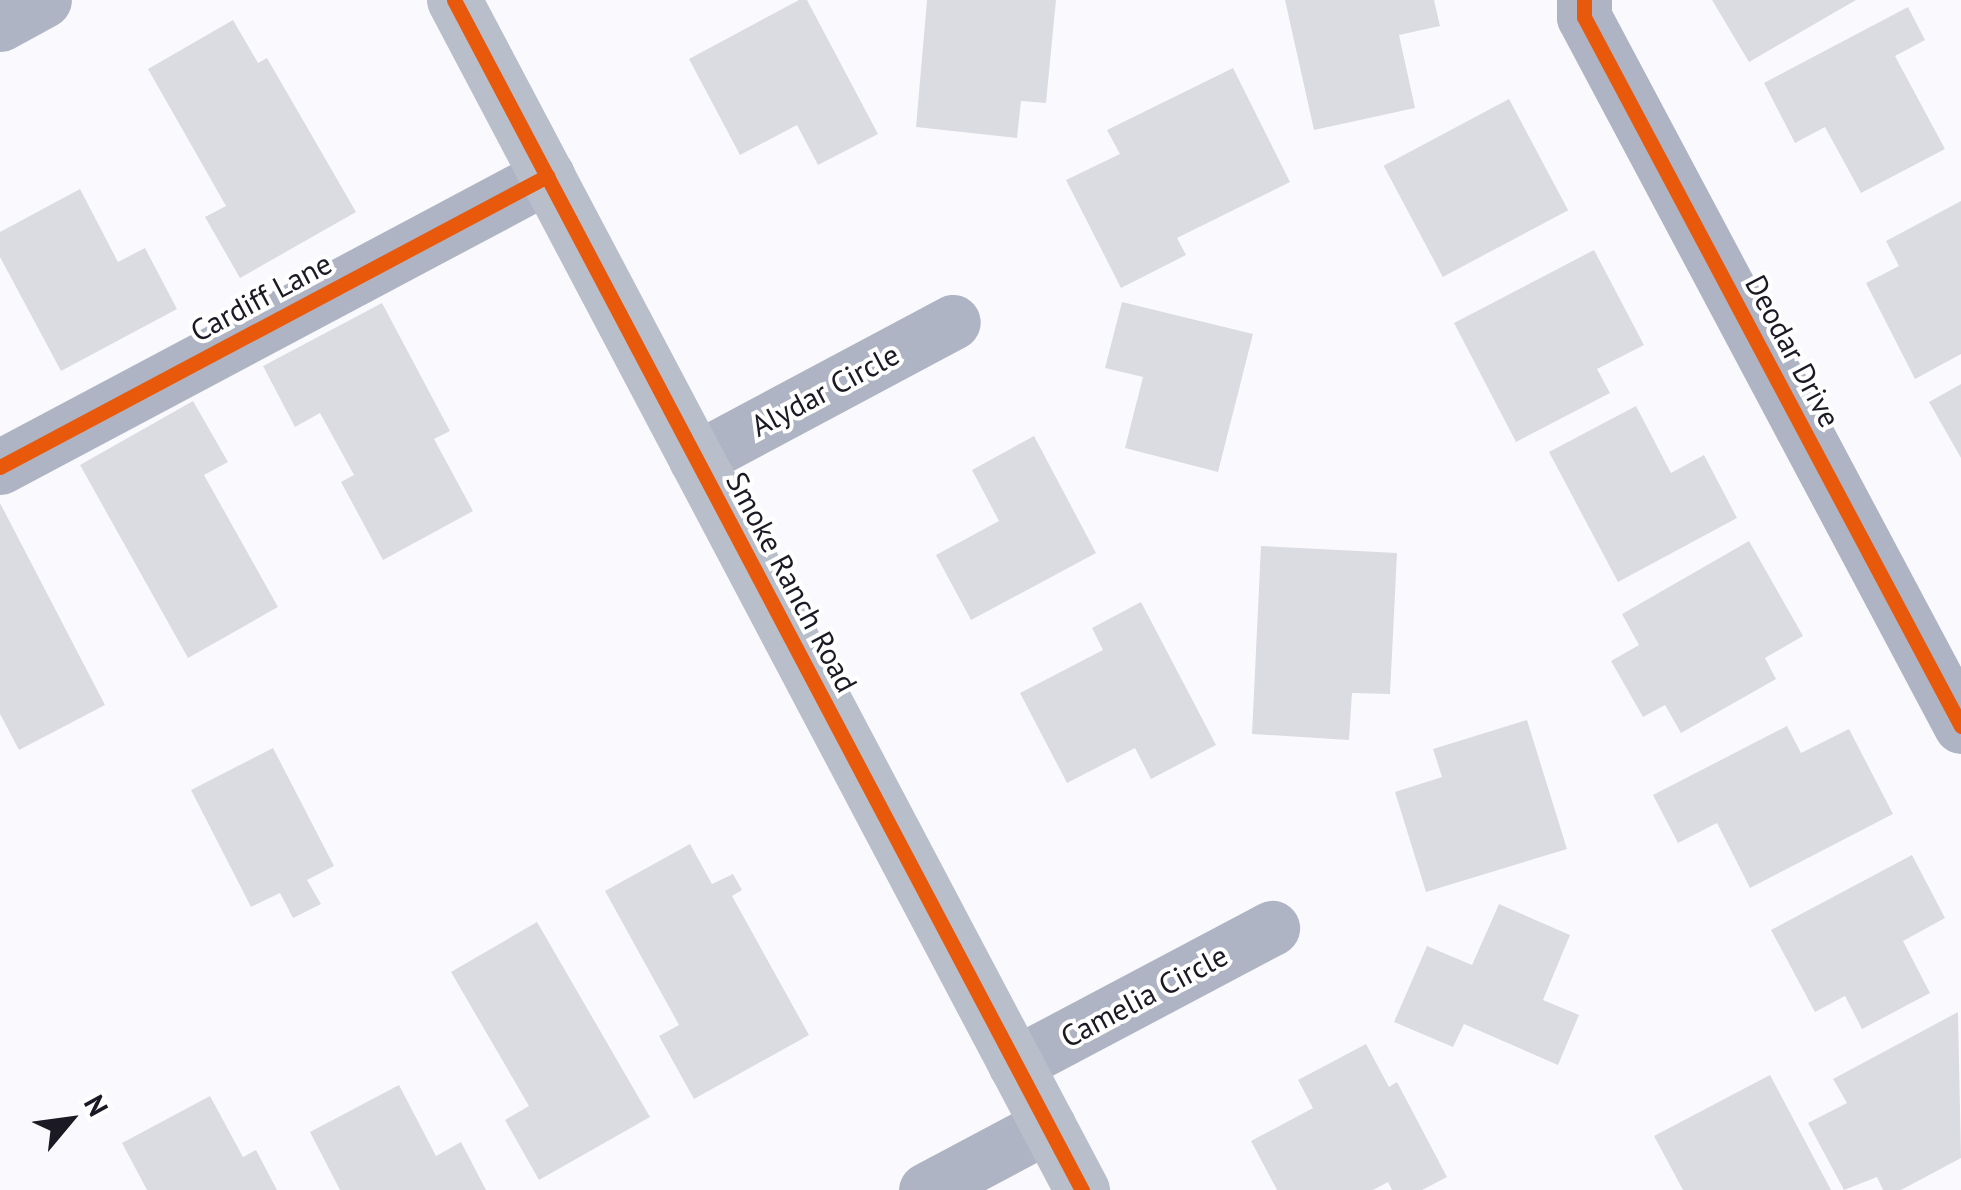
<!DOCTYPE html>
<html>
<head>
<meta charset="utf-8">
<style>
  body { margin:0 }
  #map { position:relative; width:1961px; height:1190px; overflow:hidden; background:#fafafe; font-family:"PT Sans",sans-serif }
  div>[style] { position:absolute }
  .building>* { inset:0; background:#dbdbe2; transform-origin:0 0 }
  .street>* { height:55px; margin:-27.5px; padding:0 27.5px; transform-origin:27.5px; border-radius:27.5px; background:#aeb4c3 }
  .secondary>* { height:55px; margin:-27.5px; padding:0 27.5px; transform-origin:27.5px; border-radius:27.5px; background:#b9becb }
  .cycleway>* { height:15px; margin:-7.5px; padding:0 7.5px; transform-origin:7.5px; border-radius:7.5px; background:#e8590c }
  span { translate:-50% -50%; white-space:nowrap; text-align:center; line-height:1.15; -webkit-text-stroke:8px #fff; paint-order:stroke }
  .street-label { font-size:30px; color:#1b1924 }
  .north { position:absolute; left:20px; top:1070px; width:100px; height:100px; -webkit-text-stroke:8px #fff; paint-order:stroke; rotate:61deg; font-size:28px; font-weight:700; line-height:40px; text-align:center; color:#1b1924 }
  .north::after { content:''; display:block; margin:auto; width:35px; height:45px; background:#1b1924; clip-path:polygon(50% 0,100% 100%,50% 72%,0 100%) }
</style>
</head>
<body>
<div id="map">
  <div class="building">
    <div style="clip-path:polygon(799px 0,807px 0,878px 134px,818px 165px,797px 125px,740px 155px,689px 59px)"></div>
    <div style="clip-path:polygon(927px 0,1056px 0,1046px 103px,1021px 101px,1017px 138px,916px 127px)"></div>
    <div style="clip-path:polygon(1285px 0,1434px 0,1440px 26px,1399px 35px,1415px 108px,1314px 130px)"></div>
    <div style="clip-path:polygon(1712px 0,1856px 0,1749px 62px)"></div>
    <div style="clip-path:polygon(1908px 7px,1925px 40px,1895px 56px,1945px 149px,1861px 193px,1825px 127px,1795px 143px,1764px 83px)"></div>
    <div style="clip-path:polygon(233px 20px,258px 63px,267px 58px,356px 212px,240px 278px,205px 217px,226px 206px,148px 69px)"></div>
    <div style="clip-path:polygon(1233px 68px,1290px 182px,1177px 238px,1186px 255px,1121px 288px,1066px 180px,1120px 154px,1107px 130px)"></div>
    <div style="left:1509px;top:99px;width:126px;height:142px;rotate:62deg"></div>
    <div style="clip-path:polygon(80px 189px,118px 262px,145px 248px,177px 309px,61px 371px,0 257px,0 232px)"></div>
    <div style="clip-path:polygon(1961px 201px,1961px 354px,1915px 379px,1866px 283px,1899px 266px,1886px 241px)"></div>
    <div style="clip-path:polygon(1594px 250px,1644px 345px,1597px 369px,1610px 393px,1516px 442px,1454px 323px)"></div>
    <div style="clip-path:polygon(1122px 302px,1253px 334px,1218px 472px,1125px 448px,1143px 377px,1105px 368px)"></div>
    <div style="clip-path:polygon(382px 303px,450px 431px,434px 439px,473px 511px,383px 560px,341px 482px,354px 475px,320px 413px,295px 427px,263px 366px)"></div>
    <div style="clip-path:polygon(1961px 384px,1961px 458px,1929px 402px)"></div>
    <div style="clip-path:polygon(193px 401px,228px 462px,204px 475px,278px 607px,188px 658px,80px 465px)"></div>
    <div style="clip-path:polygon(1636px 406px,1671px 473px,1704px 455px,1737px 518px,1618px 582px,1549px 452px)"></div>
    <div style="clip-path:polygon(1034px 436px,1096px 553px,971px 620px,936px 555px,999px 521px,972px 470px)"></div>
    <div style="clip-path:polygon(0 503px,105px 705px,19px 750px,0 714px)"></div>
    <div style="clip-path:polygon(1749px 541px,1803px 636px,1765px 658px,1776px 679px,1681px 733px,1665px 705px,1643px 717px,1611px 661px,1639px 645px,1622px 614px)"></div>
    <div style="clip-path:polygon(1261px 546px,1397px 553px,1390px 694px,1352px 693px,1349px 740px,1252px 734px)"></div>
    <div style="clip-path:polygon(1141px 602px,1216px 745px,1151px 779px,1135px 748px,1067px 783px,1020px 693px,1103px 650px,1092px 628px)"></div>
    <div style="clip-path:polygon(1527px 720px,1567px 849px,1426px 892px,1395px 792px,1442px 777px,1433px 749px)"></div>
    <div style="clip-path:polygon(1787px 726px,1801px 753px,1849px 729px,1893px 814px,1750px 888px,1717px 823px,1678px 843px,1653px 795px)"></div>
    <div style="clip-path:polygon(273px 748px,334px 866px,307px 880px,321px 904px,293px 918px,280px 893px,251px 907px,191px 790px)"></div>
    <div style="clip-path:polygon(690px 844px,712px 884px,733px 874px,742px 890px,732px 896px,809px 1035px,694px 1099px,659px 1036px,679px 1025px,605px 891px)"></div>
    <div style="clip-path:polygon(1912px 855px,1945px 918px,1903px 941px,1930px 993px,1862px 1029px,1845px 996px,1815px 1012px,1771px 930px)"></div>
    <div style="clip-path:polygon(1499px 904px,1570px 935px,1543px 1000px,1579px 1015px,1558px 1065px,1464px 1024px,1453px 1047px,1394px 1022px,1427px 946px,1472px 965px)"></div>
    <div style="clip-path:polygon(537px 922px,650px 1117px,539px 1180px,505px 1120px,529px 1106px,451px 972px)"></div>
    <div style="clip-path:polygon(1958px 1012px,1961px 1158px,1901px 1190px,1883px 1190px,1877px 1177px,1844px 1190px,1808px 1123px,1847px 1103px,1833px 1079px)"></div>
    <div style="clip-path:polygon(1366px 1044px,1389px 1087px,1397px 1082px,1447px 1177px,1422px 1190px,1392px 1190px,1388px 1182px,1373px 1190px,1277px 1190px,1251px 1141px,1313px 1108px,1298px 1080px)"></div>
    <div style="clip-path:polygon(1770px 1075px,1831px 1190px,1683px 1190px,1654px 1136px)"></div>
    <div style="clip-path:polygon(399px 1085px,436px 1156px,461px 1142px,486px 1190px,340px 1190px,310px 1132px)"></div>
    <div style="clip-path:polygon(210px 1096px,243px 1157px,256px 1150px,277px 1190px,147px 1190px,122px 1143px)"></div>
  </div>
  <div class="street">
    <div style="left:1584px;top:0;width:17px;rotate:90deg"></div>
    <div style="left:1584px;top:17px;width:803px;rotate:62deg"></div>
    <div style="left:0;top:24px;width:50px;rotate:-28.6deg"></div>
    <div style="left:696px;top:459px;width:291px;rotate:-28.1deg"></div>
    <div style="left:0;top:467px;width:620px;rotate:-28.01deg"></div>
    <div style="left:1015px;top:1064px;width:291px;rotate:-27.9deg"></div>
    <div style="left:926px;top:1190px;width:138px;rotate:-28deg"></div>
  </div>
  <div class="secondary">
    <div style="left:454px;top:0;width:1346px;rotate:62.18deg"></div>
  </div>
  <div class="cycleway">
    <div style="left:454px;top:0;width:1346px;rotate:62.18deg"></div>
    <div style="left:1584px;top:0;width:17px;rotate:90deg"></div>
    <div style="left:1584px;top:17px;width:803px;rotate:62deg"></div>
    <div style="left:0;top:467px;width:620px;rotate:-28.01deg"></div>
  </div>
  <div class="street-label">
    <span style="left:261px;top:297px;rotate:-28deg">Cardiff Lane</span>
    <span style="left:1793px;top:351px;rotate:62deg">Deodar Drive</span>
    <span style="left:825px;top:390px;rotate:-28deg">Alydar Circle</span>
    <span style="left:792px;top:582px;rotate:62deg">Smoke Ranch Road</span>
    <span style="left:1144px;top:996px;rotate:-28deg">Camelia Circle</span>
  </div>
  <div class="north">N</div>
</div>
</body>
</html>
